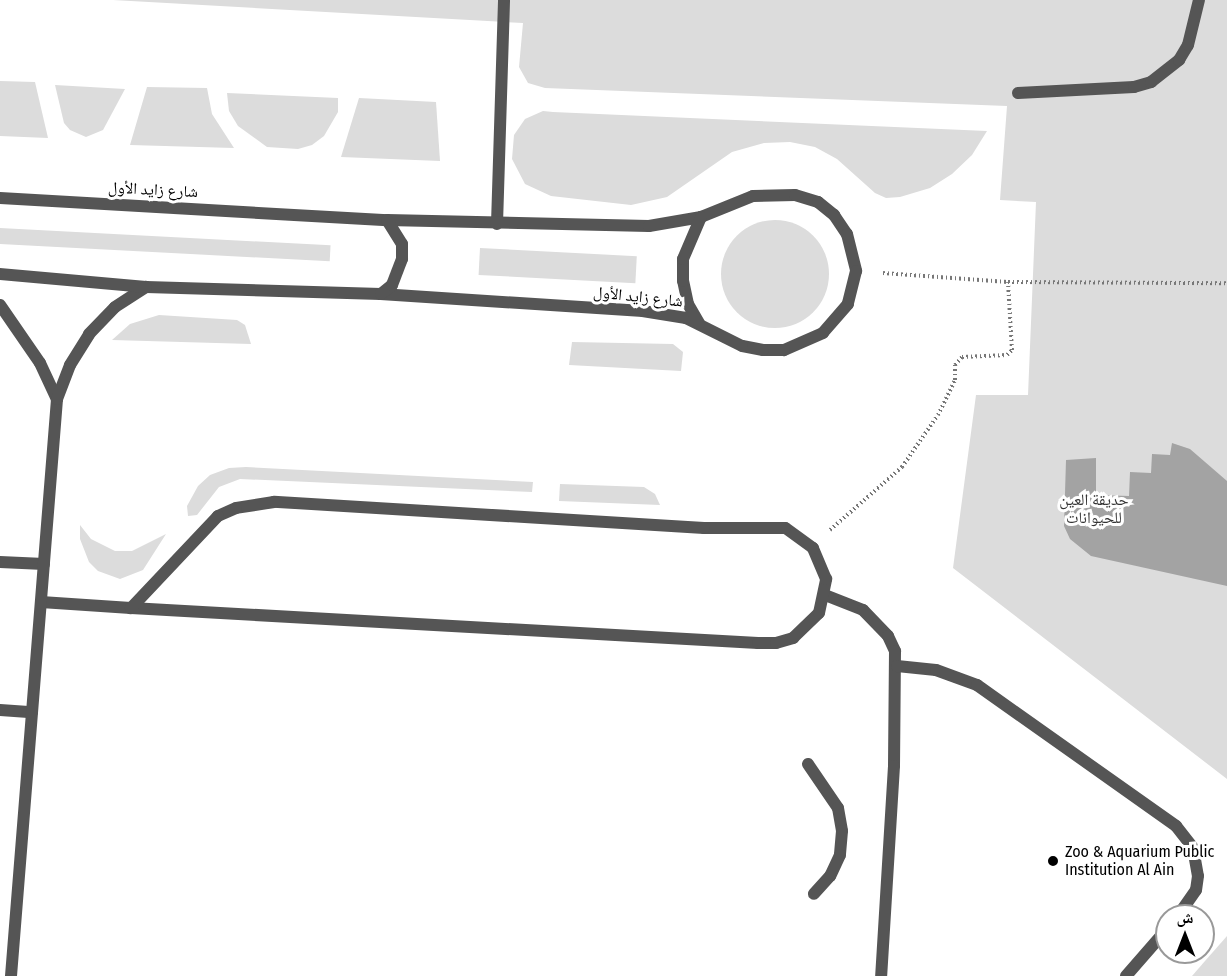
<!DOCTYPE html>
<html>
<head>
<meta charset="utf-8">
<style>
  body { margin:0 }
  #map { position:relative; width:1227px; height:976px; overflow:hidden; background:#fff; font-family:"Fira Sans Condensed","Noto Naskh Arabic",sans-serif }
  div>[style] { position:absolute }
  .green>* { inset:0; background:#dcdcdc; transform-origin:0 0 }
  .round { border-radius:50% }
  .water>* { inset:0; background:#a3a3a3 }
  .path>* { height:4px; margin-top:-2px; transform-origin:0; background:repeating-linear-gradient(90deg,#777 0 1.5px,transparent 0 4.5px) }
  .service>* { height:12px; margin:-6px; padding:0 6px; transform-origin:6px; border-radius:6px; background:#555 }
  .minor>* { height:12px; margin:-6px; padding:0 6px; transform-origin:6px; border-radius:6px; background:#555 }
  .dots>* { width:16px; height:16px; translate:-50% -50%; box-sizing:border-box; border:3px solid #fff; border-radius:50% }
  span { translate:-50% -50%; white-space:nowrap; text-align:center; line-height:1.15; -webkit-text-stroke:6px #fff; paint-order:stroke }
  .street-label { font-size:16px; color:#000 }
  .park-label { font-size:16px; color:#333 }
  .poi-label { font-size:16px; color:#000 }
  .left { translate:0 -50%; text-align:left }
  .north { position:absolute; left:1155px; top:904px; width:60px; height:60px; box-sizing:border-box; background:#fff; border:2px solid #999; border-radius:50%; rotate:0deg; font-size:16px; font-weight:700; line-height:24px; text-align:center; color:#000 }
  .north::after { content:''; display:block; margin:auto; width:21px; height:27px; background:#000; clip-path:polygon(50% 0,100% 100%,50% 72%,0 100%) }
</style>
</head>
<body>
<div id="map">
  <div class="green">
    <div style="clip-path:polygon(113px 0,1227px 0,1227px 779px,953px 568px,976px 395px,1028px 395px,1036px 202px,1000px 200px,1007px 106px,545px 88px,528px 83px,519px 67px,523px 23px)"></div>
    <div style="clip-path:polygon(0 81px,35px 82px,48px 138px,0 136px)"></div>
    <div style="clip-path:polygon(55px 85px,125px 89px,103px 130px,86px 137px,70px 130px,64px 123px)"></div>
    <div style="clip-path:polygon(147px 87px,207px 88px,212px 114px,234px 148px,130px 145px)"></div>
    <div style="clip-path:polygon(227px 93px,338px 98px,338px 112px,324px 136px,312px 145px,298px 149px,267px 147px,238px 126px,229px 111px)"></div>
    <div style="clip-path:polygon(359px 98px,436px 102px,440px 161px,341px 157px)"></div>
    <div style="clip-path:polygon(543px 111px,553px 112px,987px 131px,972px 155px,952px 174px,930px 188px,900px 197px,886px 198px,875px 193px,837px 159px,815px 147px,790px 142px,764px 143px,732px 152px,667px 197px,631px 205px,551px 196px,525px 184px,512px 159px,514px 135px,525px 119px)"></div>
    <div class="round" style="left:721px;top:220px;width:108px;height:108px"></div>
    <div style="left:0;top:228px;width:331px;height:16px;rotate:3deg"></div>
    <div style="left:480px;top:248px;width:157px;height:27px;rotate:3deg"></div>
    <div style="clip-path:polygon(159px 315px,237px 320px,245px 325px,251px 344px,112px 340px,130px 324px)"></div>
    <div style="clip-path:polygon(572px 342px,673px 344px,683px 352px,681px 371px,569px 365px)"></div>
    <div style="clip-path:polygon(229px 468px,246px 467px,533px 482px,532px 492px,240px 479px,219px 487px,197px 515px,188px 516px,187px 506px,198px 486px,210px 475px)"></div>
    <div style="clip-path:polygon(560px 484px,644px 487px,655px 494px,660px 505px,559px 501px)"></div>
    <div style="clip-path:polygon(80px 525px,91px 539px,115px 551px,132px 551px,166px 534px,143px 570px,120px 579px,98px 571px,89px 562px,80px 539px)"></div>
    <div style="clip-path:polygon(1227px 936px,1227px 976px,1192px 976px,1205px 961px)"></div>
  </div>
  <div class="water">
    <div style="clip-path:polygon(1172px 443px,1190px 449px,1227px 481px,1227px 586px,1091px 556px,1070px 539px,1064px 526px,1066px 460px,1096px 458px,1096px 495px,1129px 496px,1130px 472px,1151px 473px,1152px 454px,1170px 455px)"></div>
  </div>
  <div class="path">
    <div style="left:883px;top:273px;width:125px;rotate:4.1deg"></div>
    <div style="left:1008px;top:282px;width:219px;rotate:0.3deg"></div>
    <div style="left:830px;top:530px;width:96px;rotate:-41.2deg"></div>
    <div style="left:902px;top:467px;width:63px;rotate:-55.3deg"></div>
    <div style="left:938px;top:415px;width:39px;rotate:-64deg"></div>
    <div style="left:955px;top:380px;width:15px;rotate:-90deg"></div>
    <div style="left:955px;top:365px;width:11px;rotate:-49deg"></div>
    <div style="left:962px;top:357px;width:45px;rotate:-2.5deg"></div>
    <div style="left:1007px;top:355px;width:7px;rotate:-45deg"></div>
    <div style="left:1012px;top:350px;width:68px;rotate:-93.4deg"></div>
  </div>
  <div class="service">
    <div style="left:1018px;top:93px;width:116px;rotate:-3deg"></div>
    <div style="left:1134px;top:87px;width:18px;rotate:-16deg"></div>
    <div style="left:1151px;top:82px;width:36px;rotate:-38deg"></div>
    <div style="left:1179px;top:60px;width:17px;rotate:-59deg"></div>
    <div style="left:1188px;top:45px;width:46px;rotate:-76.3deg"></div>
    <div style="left:497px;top:224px;width:224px;rotate:-88.2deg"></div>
    <div style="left:0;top:305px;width:70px;rotate:55.4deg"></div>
    <div style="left:40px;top:363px;width:40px;rotate:65deg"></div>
    <div style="left:0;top:562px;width:44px;rotate:2.6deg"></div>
    <div style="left:825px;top:595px;width:41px;rotate:21.5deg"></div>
    <div style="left:863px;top:610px;width:36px;rotate:46deg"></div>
    <div style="left:888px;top:636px;width:17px;rotate:65deg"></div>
    <div style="left:895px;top:651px;width:115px;rotate:90.5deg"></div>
    <div style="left:894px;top:766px;width:210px;rotate:93.5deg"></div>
    <div style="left:41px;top:602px;width:90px;rotate:3.8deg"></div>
    <div style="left:131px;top:608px;width:628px;rotate:3.2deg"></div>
    <div style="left:758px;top:643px;width:18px"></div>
    <div style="left:776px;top:643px;width:18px;rotate:-16deg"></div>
    <div style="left:793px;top:638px;width:36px;rotate:-44deg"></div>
    <div style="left:819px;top:613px;width:35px;rotate:-78deg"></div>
    <div style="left:826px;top:579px;width:34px;rotate:-113deg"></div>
    <div style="left:813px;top:548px;width:34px;rotate:-144deg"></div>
    <div style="left:785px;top:528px;width:81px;rotate:180deg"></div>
    <div style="left:704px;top:528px;width:431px;rotate:-176.5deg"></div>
    <div style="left:274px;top:502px;width:38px;rotate:171deg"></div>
    <div style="left:236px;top:508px;width:20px;rotate:156deg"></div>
    <div style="left:218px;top:516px;width:127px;rotate:133.4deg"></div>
    <div style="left:897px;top:666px;width:39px;rotate:6deg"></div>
    <div style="left:936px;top:670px;width:44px;rotate:20.1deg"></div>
    <div style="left:977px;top:685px;width:244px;rotate:35.3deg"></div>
    <div style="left:1176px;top:826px;width:28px;rotate:52deg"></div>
    <div style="left:1193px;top:848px;width:28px;rotate:80deg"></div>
    <div style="left:1198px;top:876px;width:14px;rotate:98deg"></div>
    <div style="left:1196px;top:890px;width:32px;rotate:125deg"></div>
    <div style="left:0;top:710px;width:32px;rotate:4deg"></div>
    <div style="left:808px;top:764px;width:53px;rotate:55.7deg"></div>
    <div style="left:838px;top:808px;width:23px;rotate:80deg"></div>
    <div style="left:842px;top:831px;width:24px;rotate:95deg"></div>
    <div style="left:840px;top:855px;width:23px;rotate:115deg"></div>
    <div style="left:830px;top:876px;width:24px;rotate:132deg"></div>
    <div style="left:11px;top:976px;width:579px;rotate:-85.44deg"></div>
    <div style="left:57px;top:399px;width:36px;rotate:-69deg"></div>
    <div style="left:70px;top:365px;width:36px;rotate:-58deg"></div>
    <div style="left:89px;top:334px;width:37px;rotate:-46deg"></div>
    <div style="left:115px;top:307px;width:37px;rotate:-33deg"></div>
    <div style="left:1126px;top:976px;width:62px;rotate:-48.9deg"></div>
  </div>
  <div class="minor">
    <div style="left:0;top:198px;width:388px;rotate:3.3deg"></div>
    <div style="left:387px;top:220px;width:262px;rotate:1.3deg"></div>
    <div style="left:649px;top:226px;width:53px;rotate:-9.8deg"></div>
    <div style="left:701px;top:217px;width:56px;rotate:-22deg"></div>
    <div style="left:753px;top:196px;width:42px;rotate:-1.4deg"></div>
    <div style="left:795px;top:195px;width:24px;rotate:17deg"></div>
    <div style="left:818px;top:202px;width:21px;rotate:39deg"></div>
    <div style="left:834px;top:215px;width:23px;rotate:56deg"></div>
    <div style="left:847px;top:234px;width:38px;rotate:76deg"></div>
    <div style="left:856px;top:271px;width:34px;rotate:104deg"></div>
    <div style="left:848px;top:304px;width:38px;rotate:131deg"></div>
    <div style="left:823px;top:333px;width:43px;rotate:156.4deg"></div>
    <div style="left:784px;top:350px;width:21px;rotate:180deg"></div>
    <div style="left:763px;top:350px;width:21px;rotate:-169deg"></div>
    <div style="left:742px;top:346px;width:63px;rotate:-153.4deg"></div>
    <div style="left:686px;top:318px;width:44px;rotate:-170.8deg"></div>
    <div style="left:643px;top:311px;width:263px;rotate:-176.3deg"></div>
    <div style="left:381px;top:294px;width:235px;rotate:-178.3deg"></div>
    <div style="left:146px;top:287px;width:147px;rotate:-174.9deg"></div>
    <div style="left:381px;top:294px;width:14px;rotate:-39deg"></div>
    <div style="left:392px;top:285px;width:28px;rotate:-69deg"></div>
    <div style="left:402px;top:259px;width:15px;rotate:-90deg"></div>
    <div style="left:402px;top:244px;width:28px;rotate:-122deg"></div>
    <div style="left:699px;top:323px;width:22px;rotate:-120deg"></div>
    <div style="left:688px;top:304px;width:24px;rotate:-102deg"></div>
    <div style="left:683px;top:281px;width:22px;rotate:-90deg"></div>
    <div style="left:683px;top:259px;width:46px;rotate:-66.8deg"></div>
  </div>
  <div class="dots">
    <div style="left:1053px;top:861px;background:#000"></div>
  </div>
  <div class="street-label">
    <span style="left:153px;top:190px;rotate:3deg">شارع زايد الأول</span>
    <span style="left:638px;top:297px;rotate:6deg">شارع زايد الأول</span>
  </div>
  <div class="park-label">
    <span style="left:1094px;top:509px">حديقة العين<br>للحيوانات</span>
  </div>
  <div class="poi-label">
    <span class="left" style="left:1065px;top:861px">Zoo &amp; Aquarium Public<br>Institution Al Ain</span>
  </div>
  <div class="north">ش</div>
</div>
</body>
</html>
